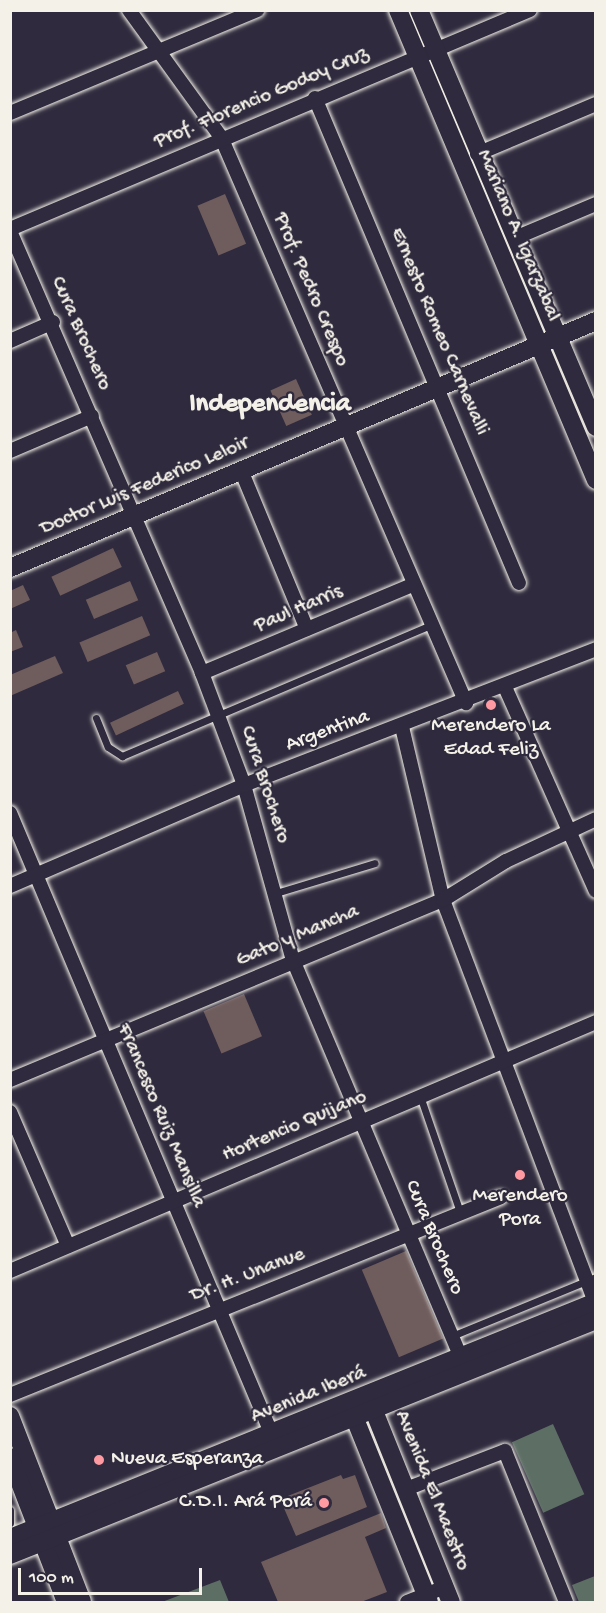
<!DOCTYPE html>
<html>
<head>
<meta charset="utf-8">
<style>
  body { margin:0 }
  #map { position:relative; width:606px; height:1613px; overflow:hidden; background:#2f2a3d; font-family:"Gochi Hand",sans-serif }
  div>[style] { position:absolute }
  .green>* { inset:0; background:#5d6e65; transform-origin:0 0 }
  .building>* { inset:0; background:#6f5c5d; transform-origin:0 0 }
  .roads { filter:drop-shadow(0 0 2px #f4f1e8) drop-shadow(0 0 2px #f4f1e8) }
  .lane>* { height:7px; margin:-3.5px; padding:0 3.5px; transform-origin:3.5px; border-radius:3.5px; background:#2f2a3d }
  .street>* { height:14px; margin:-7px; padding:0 7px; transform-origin:7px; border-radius:7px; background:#2f2a3d }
  .secondary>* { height:18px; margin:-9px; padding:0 9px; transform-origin:9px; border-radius:9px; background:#2f2a3d }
  .dots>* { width:16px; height:16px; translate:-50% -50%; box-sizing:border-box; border:3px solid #2f2a3d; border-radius:50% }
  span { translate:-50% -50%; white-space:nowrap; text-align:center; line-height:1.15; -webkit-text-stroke:4.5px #2f2a3d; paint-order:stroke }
  .street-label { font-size:21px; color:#f4f1e8 }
  .poi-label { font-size:21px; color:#f4f1e8 }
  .left { translate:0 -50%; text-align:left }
  .right { translate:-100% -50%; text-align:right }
  .district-label { font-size:27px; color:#f4f1e8; font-weight:700 }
  .frame { position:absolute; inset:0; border:12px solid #f4f1e8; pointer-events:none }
  .scale { position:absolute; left:18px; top:1568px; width:184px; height:27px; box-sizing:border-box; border:3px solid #f4f1e8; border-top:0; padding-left:8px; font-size:18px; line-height:21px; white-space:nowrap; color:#f4f1e8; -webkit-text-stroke:4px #2f2a3d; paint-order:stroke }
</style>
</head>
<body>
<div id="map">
  <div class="green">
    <div style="left:553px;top:1424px;width:77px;height:45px;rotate:66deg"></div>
    <div style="clip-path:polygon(595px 1576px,595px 1602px,579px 1602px,572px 1585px)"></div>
    <div style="clip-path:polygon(220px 1580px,229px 1602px,162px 1602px)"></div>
  </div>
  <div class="building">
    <div style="left:225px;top:194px;width:54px;height:30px;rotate:67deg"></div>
    <div style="left:296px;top:379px;width:39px;height:28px;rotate:66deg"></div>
    <div style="left:113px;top:548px;width:21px;height:68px;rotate:65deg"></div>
    <div style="left:130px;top:581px;width:21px;height:48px;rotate:67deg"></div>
    <div style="clip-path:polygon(23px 585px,30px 600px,10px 609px,10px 591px)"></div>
    <div style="left:142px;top:616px;width:21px;height:68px;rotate:67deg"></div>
    <div style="clip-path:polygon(16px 630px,23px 647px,10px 652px,10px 633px)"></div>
    <div style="left:157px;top:652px;width:21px;height:34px;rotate:67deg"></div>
    <div style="clip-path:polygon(55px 656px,63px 673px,10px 696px,10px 675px)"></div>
    <div style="left:178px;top:691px;width:14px;height:75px;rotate:65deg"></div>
    <div style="left:244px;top:994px;width:46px;height:44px;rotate:67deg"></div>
    <div style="left:406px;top:1251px;width:95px;height:48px;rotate:67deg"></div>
    <div style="clip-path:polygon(341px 1475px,343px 1479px,355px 1475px,367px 1507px,296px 1536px,280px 1499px)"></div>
    <div style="clip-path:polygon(381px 1513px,386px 1528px,365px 1537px,387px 1592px,361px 1602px,278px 1602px,261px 1562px)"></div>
  </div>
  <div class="roads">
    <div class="lane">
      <div style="left:96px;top:718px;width:31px;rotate:68deg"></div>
      <div style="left:108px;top:747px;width:17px;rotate:33deg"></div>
      <div style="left:122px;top:756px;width:335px;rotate:-23deg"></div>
      <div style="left:276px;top:893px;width:103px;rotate:-16.9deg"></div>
      <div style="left:420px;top:1096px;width:126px;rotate:71deg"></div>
      <div style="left:452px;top:1336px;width:156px;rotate:-22.3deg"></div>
      <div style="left:10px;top:1510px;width:13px;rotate:90deg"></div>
    </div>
    <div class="street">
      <div style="left:129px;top:10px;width:157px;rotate:54.1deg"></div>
      <div style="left:221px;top:137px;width:617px;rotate:66.59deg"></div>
      <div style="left:315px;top:98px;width:526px;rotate:67.19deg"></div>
      <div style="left:10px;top:113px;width:268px;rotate:-22.6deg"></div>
      <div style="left:477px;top:154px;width:129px;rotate:-22.8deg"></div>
      <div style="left:10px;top:229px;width:564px;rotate:-22.84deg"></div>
      <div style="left:10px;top:231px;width:482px;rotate:66.5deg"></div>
      <div style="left:202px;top:673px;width:120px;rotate:69.4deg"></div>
      <div style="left:244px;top:785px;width:182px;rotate:74.4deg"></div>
      <div style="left:293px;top:960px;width:432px;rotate:67.1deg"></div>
      <div style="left:515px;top:238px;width:88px;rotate:-22.8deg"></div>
      <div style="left:10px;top:341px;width:47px;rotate:-23.8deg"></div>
      <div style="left:10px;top:451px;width:89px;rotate:-23.1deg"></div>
      <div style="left:241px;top:470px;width:172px;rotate:67.5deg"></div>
      <div style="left:202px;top:673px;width:228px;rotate:-22.7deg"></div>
      <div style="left:505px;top:687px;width:223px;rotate:66deg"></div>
      <div style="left:402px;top:727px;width:178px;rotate:76.7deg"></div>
      <div style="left:443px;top:900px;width:430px;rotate:69.3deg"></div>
      <div style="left:10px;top:813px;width:675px;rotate:67.16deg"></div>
      <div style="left:10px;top:886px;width:255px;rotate:-23.3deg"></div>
      <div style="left:244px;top:785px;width:377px;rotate:-21.1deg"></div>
      <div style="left:10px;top:1080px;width:469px;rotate:-22.6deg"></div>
      <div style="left:443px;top:900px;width:74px;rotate:-31.8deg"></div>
      <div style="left:506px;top:861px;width:99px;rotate:-25deg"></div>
      <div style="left:10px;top:1112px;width:146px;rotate:66.6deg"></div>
      <div style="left:10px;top:1271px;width:637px;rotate:-23.02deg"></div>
      <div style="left:10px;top:1395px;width:529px;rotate:-21.96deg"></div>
      <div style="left:406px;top:1489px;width:106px;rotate:-21deg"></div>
      <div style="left:505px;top:1451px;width:163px;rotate:68deg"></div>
      <div style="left:407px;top:1602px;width:41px;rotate:-21.5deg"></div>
    </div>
    <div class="secondary">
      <div style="left:398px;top:10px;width:510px;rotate:67.16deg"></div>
      <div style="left:419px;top:10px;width:453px;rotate:67deg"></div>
      <div style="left:10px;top:568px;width:636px;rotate:-22.86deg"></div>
      <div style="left:370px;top:1401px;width:217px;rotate:68.1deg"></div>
      <div style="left:351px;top:1409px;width:208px;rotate:68deg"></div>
      <div style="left:10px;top:1416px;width:199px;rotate:68.8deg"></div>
      <div style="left:10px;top:1457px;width:155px;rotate:68.9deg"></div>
      <div style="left:10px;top:1538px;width:632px;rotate:-21.94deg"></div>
      <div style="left:10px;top:1555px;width:631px;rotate:-21.85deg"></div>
    </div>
  </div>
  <div class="dots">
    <div style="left:491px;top:705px;background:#ff9aa2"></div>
    <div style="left:520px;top:1175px;background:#ff9aa2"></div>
    <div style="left:99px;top:1460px;background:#ff9aa2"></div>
    <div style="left:324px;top:1503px;background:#ff9aa2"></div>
  </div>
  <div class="street-label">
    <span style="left:262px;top:99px;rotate:-23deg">Prof. Florencio Godoy Cruz</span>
    <span style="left:517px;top:236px;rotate:67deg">Mariano A. Igarzabal</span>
    <span style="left:310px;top:290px;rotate:67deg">Prof. Pedro Crespo</span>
    <span style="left:438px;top:332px;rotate:67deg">Ernesto Romeo Carnevalli</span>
    <span style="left:80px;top:334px;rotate:66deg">Cura Brochero</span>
    <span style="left:145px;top:487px;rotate:-23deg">Doctor Luis Federico Leloir</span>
    <span style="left:299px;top:610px;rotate:-23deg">Paul Harris</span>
    <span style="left:328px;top:732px;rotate:-20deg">Argentina</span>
    <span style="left:264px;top:785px;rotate:72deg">Cura Brochero</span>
    <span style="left:298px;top:937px;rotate:-23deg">Gato y Mancha</span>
    <span style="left:160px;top:1116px;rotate:67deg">Francesco Ruiz Mansilla</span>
    <span style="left:295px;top:1127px;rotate:-23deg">Hortencio Quijano</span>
    <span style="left:433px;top:1238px;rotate:67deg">Cura Brochero</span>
    <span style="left:248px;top:1276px;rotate:-21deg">Dr. H. Unanue</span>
    <span style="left:309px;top:1396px;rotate:-22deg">Avenida Iberá</span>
    <span style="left:431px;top:1491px;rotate:68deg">Avenida El Maestro</span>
  </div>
  <div class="poi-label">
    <span style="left:491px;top:739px">Merendero La<br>Edad Feliz</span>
    <span style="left:520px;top:1209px">Merendero<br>Pora</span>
    <span class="left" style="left:111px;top:1460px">Nueva Esperanza</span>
    <span class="right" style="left:312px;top:1503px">C.D.I. Ará Porá</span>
  </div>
  <div class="district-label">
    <span style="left:270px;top:406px">Independencia</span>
  </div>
  <div class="frame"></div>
  <div class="scale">100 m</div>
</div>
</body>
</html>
